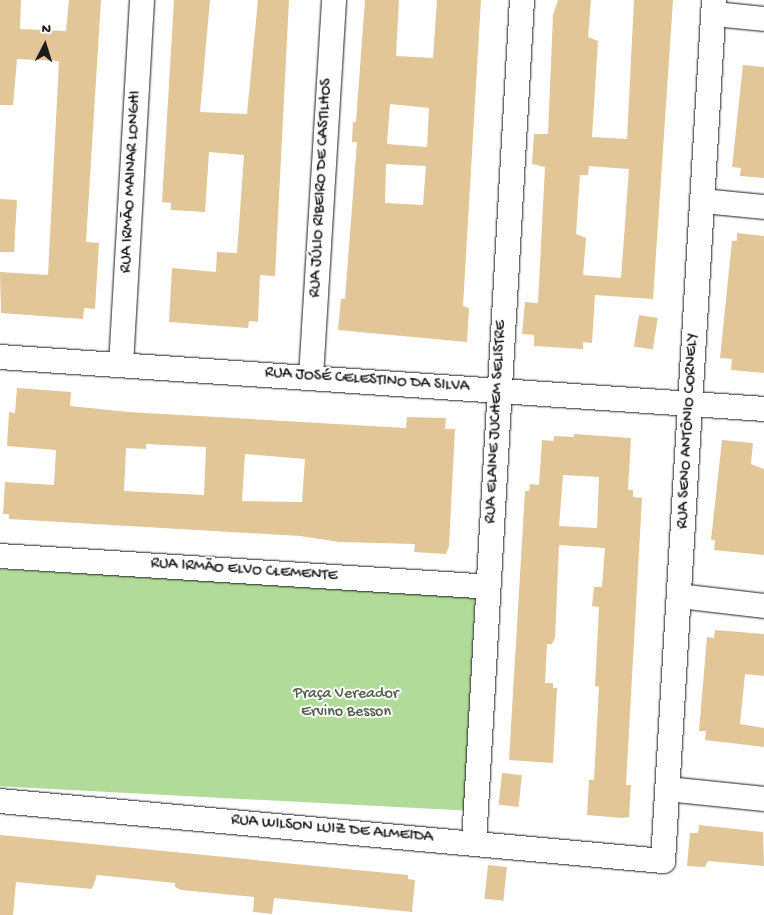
<!DOCTYPE html>
<html>
<head>
<meta charset="utf-8">
<style>
  body { margin:0 }
  #map { position:relative; width:764px; height:915px; overflow:hidden; background:#fff; font-family:"Gochi Hand",sans-serif }
  div>[style] { position:absolute }
  .green>* { inset:0; background:#b0db99; transform-origin:0 0 }
  .building>* { inset:0; background:#e2c697; transform-origin:0 0 }
  .roads { filter:drop-shadow(0 0 1px #1c1c1c) drop-shadow(0 0 1px #1c1c1c) }
  .street>* { height:24px; margin:-12px; padding:0 12px; transform-origin:12px; border-radius:12px; background:#fff }
  span { translate:-50% -50%; white-space:nowrap; text-align:center; line-height:1.15; -webkit-text-stroke:4px #fff; paint-order:stroke }
  .street-label { font-size:16px; color:#1c1c1c }
  .park-label { font-size:16px; color:#505f48 }
  .north { position:absolute; left:20px; top:20px; width:50px; height:50px; -webkit-text-stroke:4px #fff; paint-order:stroke; rotate:5deg; font-size:14px; font-weight:700; line-height:20px; text-align:center; color:#1c1c1c }
  .north::after { content:''; display:block; margin:auto; width:18px; height:22px; background:#1c1c1c; clip-path:polygon(50% 0,100% 100%,50% 72%,0 100%) }
</style>
</head>
<body>
<div id="map">
  <div class="green">
    <div style="left:0;top:569px;width:476px;height:217px;rotate:3deg"></div>
  </div>
  <div class="building">
    <div style="clip-path:polygon(0 0,21px 0,20px 29px,66px 31px,69px 0,101px 0,86px 242px,99px 243px,95px 309px,84px 308px,83px 319px,1px 313px,0 272px,48px 275px,59px 61px,17px 59px,13px 105px,0 105px)"></div>
    <div style="clip-path:polygon(174px 0,210px 0,200px 112px,247px 114px,258px 0,289px 0,275px 276px,260px 275px,258px 322px,249px 321px,248px 328px,169px 322px,172px 268px,216px 272px,217px 252px,237px 253px,244px 155px,209px 152px,205px 212px,171px 210px,171px 203px,162px 202px)"></div>
    <div style="clip-path:polygon(evenodd,365px 0,399px 0,396px 56px,433px 58px,437px 0,481px 0,463px 306px,469px 308px,467px 342px,338px 330px,341px 299px,345px 299px,357px 142px,352px 142px,353px 122px,356px 122px,365px 0,390px 104px,429px 108px,427px 147px,387px 144px,390px 104px,365px 0,386px 164px,426px 166px,423px 205px,385px 203px,386px 164px)"></div>
    <div style="clip-path:polygon(evenodd,558px 0,591px 0,588px 37px,598px 41px,592px 137px,627px 139px,634px 0,673px 0,653px 299px,595px 295px,592px 343px,583px 342px,583px 349px,534px 346px,534px 335px,522px 334px,525px 302px,538px 303px,545px 167px,532px 164px,534px 134px,548px 134px,553px 15px,558px 0,589px 166px,629px 169px,621px 278px,583px 275px,586px 238px,576px 234px,580px 175px,588px 175px,589px 166px)"></div>
    <div style="clip-path:polygon(743px 65px,764px 67px,764px 178px,740px 176px,741px 168px,732px 167px)"></div>
    <div style="clip-path:polygon(0 199px,17px 200px,14px 252px,0 252px)"></div>
    <div style="clip-path:polygon(737px 233px,764px 236px,764px 373px,731px 370px,732px 359px,720px 358px,732px 241px,737px 241px)"></div>
    <div style="left:639px;top:315px;width:19px;height:32px;rotate:9deg"></div>
    <div style="clip-path:polygon(evenodd,17px 388px,71px 392px,70px 406px,128px 412px,406px 428px,407px 417px,446px 418px,445px 429px,455px 429px,449px 546px,446px 554px,414px 552px,415px 544px,339px 542px,300px 536px,9px 519px,9px 514px,3px 514px,5px 482px,54px 485px,56px 450px,7px 446px,9px 412px,15px 413px,17px 388px,146px 444px,206px 447px,204px 495px,124px 491px,126px 448px,146px 449px,146px 444px,17px 388px,245px 454px,305px 459px,302px 502px,242px 501px,245px 454px)"></div>
    <div style="clip-path:polygon(evenodd,574px 434px,631px 438px,628px 490px,633px 490px,633px 497px,642px 498px,626px 785px,631px 785px,629px 817px,622px 818px,587px 815px,589px 780px,594px 780px,599px 687px,595px 686px,599px 607px,592px 606px,594px 587px,602px 587px,605px 548px,559px 545px,555px 638px,552px 644px,547px 644px,545px 683px,553px 683px,553px 688px,557px 688px,553px 763px,509px 760px,525px 491px,529px 491px,530px 484px,539px 485px,542px 440px,554px 441px,554px 436px,574px 437px,574px 434px,563px 475px,599px 477px,597px 528px,559px 526px,563px 475px)"></div>
    <div style="clip-path:polygon(722px 440px,753px 443px,751px 464px,764px 469px,764px 555px,714px 550px,715px 540px,711px 540px)"></div>
    <div style="clip-path:polygon(715px 630px,764px 634px,764px 676px,745px 674px,740px 724px,764px 728px,764px 747px,705px 740px,706px 731px,699px 731px,707px 637px,714px 638px)"></div>
    <div style="left:502px;top:773px;width:20px;height:32px;rotate:6deg"></div>
    <div style="clip-path:polygon(699px 825px,763px 832px,764px 866px,708px 861px,705px 867px,687px 866px,690px 833px,698px 833px)"></div>
    <div style="clip-path:polygon(0 835px,408px 875px,408px 879px,415px 880px,412px 912px,274px 898px,272px 914px,253px 912px,254px 897px,181px 890px,175px 887px,175px 883px,97px 875px,92px 889px,16px 882px,13px 915px,0 915px)"></div>
    <div style="left:488px;top:865px;width:19px;height:34px;rotate:6deg"></div>
  </div>
  <div class="roads">
    <div class="street">
      <div style="left:714px;top:14px;width:50px;rotate:5.7deg"></div>
      <div style="left:703px;top:201px;width:61px;rotate:5.6deg"></div>
      <div style="left:0;top:357px;width:766px;rotate:3.89deg"></div>
      <div style="left:121px;top:365px;width:366px;rotate:-86.7deg"></div>
      <div style="left:311px;top:377px;width:378px;rotate:-86.5deg"></div>
      <div style="left:0;top:556px;width:489px;rotate:3.6deg"></div>
      <div style="left:679px;top:596px;width:86px;rotate:6.7deg"></div>
      <div style="left:667px;top:789px;width:98px;rotate:5.9deg"></div>
      <div style="left:0;top:801px;width:666px;rotate:5.17deg"></div>
      <div style="left:663px;top:861px;width:863px;rotate:-86.61deg"></div>
      <div style="left:474px;top:843px;width:844px;rotate:-86.74deg"></div>
    </div>
  </div>
  <div class="street-label">
    <span style="left:132px;top:182px;rotate:-87deg">RUA IRMÃO MAINAR LONGHI</span>
    <span style="left:322px;top:188px;rotate:-87deg">RUA JÚLIO RIBEIRO DE CASTILHOS</span>
    <span style="left:367px;top:381px;rotate:4deg">RUA JOSÉ CELESTINO DA SILVA</span>
    <span style="left:497px;top:422px;rotate:-87deg">RUA ELAINE JUCHEM SELISTRE</span>
    <span style="left:689px;top:431px;rotate:-87deg">RUA SENO ANTÔNIO CORNELY</span>
    <span style="left:244px;top:571px;rotate:4deg">RUA IRMÃO ELVO CLEMENTE</span>
    <span style="left:332px;top:830px;rotate:5deg">RUA WILSON LUIZ DE ALMEIDA</span>
  </div>
  <div class="park-label">
    <span style="left:346px;top:704px">Praça Vereador<br>Ervino Besson</span>
  </div>
  <div class="north">N</div>
</div>
</body>
</html>
